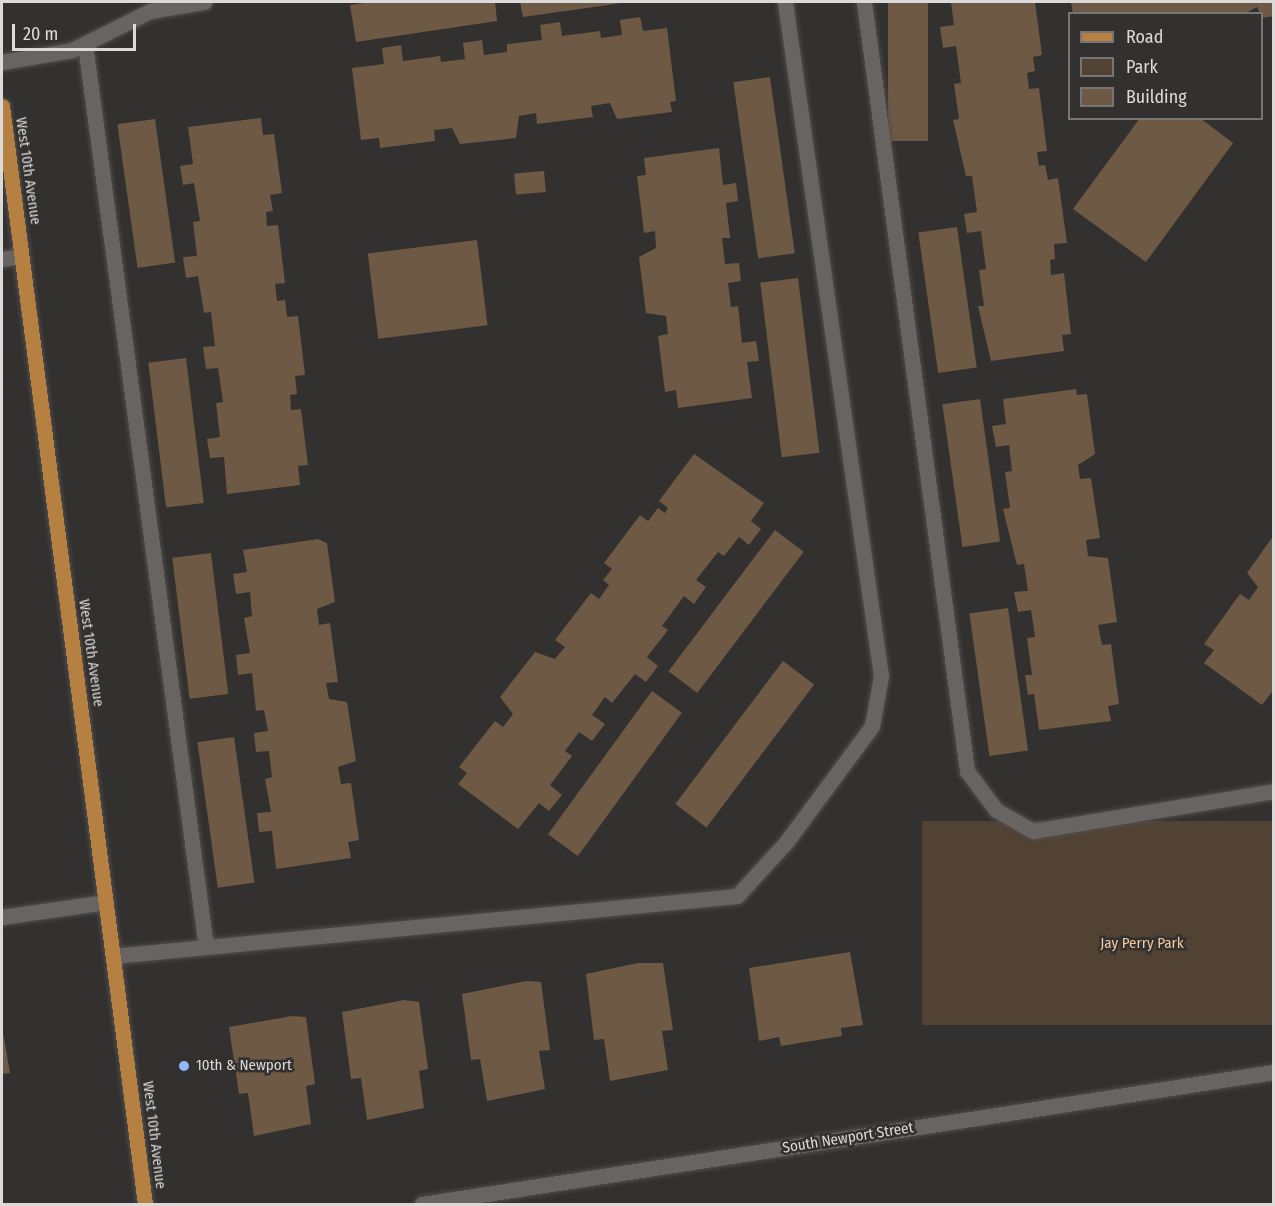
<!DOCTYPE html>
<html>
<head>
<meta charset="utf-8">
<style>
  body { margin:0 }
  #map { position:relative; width:1275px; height:1206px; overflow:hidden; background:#33312f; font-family:"Fira Sans Condensed",sans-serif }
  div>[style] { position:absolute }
  .green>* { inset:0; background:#524233; transform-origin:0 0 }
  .building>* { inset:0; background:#6e5945; transform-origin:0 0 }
  .roads { filter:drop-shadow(0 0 2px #504f4d) drop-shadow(0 0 2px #504f4d) }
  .minor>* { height:15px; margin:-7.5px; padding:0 7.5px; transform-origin:7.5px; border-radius:7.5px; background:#676462 }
  .major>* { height:15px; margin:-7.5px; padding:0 7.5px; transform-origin:7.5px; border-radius:7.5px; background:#b68042 }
  .dots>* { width:16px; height:16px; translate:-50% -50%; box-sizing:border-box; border:3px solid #33312f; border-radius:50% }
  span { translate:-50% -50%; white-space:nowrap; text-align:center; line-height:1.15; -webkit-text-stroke:5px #33312f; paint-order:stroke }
  .street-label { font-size:15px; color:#dbdad8 }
  .park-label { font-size:15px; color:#f1c79f }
  .poi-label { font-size:15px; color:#dbdad8 }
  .left { translate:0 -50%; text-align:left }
  .frame { position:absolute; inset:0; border:3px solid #dbdad8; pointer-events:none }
  .legend { position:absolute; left:1068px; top:12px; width:195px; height:108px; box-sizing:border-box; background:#33312f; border:2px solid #767573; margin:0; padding:8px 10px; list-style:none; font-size:18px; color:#dbdad8 }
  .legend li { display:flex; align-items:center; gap:12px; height:30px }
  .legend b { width:30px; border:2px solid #767573 }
  .scale { position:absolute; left:12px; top:24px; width:124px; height:27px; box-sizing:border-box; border:3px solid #dbdad8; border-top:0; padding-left:8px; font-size:18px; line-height:21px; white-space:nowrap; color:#dbdad8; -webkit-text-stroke:4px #33312f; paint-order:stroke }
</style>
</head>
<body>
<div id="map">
  <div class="green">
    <div style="left:1273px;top:821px;width:204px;height:351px;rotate:90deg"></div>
  </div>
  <div class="building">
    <div style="clip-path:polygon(372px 2px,495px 2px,497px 21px,356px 42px,350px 5px)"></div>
    <div style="clip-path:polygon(520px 2px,622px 2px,622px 3px,523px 17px)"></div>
    <div style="left:888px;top:2px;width:40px;height:139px"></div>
    <div style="clip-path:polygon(951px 2px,1035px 2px,1042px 55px,1033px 57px,1035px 71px,1027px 73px,1029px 89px,1039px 88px,1047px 151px,1037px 152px,1039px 166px,1045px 165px,1048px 180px,1058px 178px,1067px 243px,1054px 244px,1055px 259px,1050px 260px,1051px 275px,1064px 273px,1071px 334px,1062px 335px,1064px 351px,991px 361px,978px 306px,984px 306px,979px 270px,986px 269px,981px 231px,967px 233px,964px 214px,977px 212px,972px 176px,966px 176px,953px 120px,959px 119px,954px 84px,961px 83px,956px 46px,943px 48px,940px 27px,954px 25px)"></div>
    <div style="clip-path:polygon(1071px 2px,1274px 2px,1274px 16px,1262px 18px,1257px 7px,1244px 14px,1073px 14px)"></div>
    <div style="clip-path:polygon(640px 17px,643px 31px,667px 28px,676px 101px,670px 102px,672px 112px,617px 119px,610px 103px,591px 106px,593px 117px,537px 124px,536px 113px,519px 116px,516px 138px,460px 144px,452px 128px,434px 130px,435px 141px,380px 148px,379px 138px,361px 140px,352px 68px,384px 64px,382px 48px,401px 45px,403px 61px,440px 56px,441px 62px,465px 59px,463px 43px,482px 40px,484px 55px,507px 52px,507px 44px,542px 40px,540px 25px,560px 22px,562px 36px,600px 31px,601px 38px,622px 35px,620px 20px)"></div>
    <div style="left:770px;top:77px;width:178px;height:37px;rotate:82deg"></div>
    <div style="clip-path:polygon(261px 118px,263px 135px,274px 134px,282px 193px,270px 195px,273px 211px,266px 212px,267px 226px,278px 225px,285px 283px,275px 284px,277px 301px,285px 300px,287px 317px,298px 316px,305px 375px,295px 376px,297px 394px,290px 395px,291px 410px,301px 409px,308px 465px,298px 466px,300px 485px,227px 494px,224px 457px,210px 458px,207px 439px,220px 437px,216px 403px,223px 402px,218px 368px,206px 369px,203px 347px,215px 346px,211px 312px,204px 313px,198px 276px,186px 278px,183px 257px,197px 256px,193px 222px,200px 221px,194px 183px,183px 185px,180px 166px,193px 164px,188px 127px)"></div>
    <div style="clip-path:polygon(1140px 118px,1200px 118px,1233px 143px,1146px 262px,1073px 209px)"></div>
    <div style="left:155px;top:119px;width:145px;height:38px;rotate:82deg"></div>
    <div style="clip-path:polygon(719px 148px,723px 185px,736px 183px,738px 201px,726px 203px,730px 238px,722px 238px,725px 264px,739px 263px,741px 281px,728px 283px,731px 307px,738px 306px,742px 343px,756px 341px,759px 361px,747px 362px,752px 398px,678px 408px,676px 390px,665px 392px,658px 336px,668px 334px,666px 316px,646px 313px,639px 257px,656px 248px,655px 231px,644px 233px,637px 176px,646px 175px,644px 158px)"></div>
    <div style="left:544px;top:171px;width:21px;height:30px;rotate:85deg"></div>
    <div style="left:957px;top:227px;width:142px;height:39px;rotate:82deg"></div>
    <div style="left:477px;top:240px;width:86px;height:110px;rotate:83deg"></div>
    <div style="left:798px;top:278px;width:176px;height:38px;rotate:83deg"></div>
    <div style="left:186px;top:358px;width:146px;height:38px;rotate:83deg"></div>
    <div style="clip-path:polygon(1076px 389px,1077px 395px,1087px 394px,1095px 454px,1078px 465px,1080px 479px,1091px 478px,1100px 538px,1086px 540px,1088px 556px,1108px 558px,1117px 622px,1098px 625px,1102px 645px,1111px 644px,1119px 704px,1108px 706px,1111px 721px,1039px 730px,1034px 694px,1028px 695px,1025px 675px,1032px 675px,1027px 638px,1035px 637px,1031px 610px,1018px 612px,1014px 592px,1028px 591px,1024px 564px,1017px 565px,1003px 509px,1010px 508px,1005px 472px,1012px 471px,1009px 445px,996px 447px,992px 426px,1006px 424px,1003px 399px)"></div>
    <div style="left:980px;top:399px;width:144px;height:38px;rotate:82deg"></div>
    <div style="clip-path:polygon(694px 454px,764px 503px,751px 521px,761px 529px,749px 545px,739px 537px,724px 556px,718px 552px,696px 580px,706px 587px,694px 604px,684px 596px,662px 626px,668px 630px,647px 657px,658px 666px,646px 682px,635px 674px,612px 703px,605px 697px,592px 715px,605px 724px,592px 741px,579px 732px,565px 751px,572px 756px,550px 785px,562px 795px,549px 811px,539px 803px,518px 829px,458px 784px,467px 773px,459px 767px,495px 721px,503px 727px,513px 714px,500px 697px,535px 652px,555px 659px,565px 647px,555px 640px,591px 593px,599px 599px,609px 585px,603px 580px,612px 569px,604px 563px,640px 515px,648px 521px,658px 508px,665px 513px,668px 508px,659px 501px)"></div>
    <div style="left:775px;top:530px;width:36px;height:177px;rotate:37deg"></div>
    <div style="clip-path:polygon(1274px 535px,1274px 689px,1262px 705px,1204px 663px,1214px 650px,1204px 644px,1240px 594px,1249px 600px,1258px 587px,1247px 573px)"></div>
    <div style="clip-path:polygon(318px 539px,327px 543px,335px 602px,317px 609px,319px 625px,330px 623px,338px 682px,326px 683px,329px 699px,347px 702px,356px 761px,338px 767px,341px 784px,351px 783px,359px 840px,348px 842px,351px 858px,276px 869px,272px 831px,259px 832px,257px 813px,271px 812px,265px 779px,272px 777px,269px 751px,256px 752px,254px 733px,268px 731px,264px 710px,256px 711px,252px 673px,238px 675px,236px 655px,250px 653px,244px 618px,252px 616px,250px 592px,236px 594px,233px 574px,247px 572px,243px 550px)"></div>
    <div style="left:211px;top:553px;width:142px;height:39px;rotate:83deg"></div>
    <div style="left:1008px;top:608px;width:144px;height:39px;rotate:82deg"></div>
    <div style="left:783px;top:661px;width:39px;height:179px;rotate:37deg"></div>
    <div style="left:652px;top:691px;width:37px;height:177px;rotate:36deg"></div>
    <div style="left:234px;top:737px;width:147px;height:37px;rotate:82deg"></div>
    <div style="clip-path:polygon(850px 952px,863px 1025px,841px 1028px,842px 1036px,781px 1046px,779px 1037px,759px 1041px,749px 968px)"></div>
    <div style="clip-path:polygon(638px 963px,663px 963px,673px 1030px,662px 1031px,668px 1070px,610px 1081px,604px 1039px,594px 1040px,586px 974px)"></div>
    <div style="clip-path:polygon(526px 981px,541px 982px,550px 1050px,539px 1051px,545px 1089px,487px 1101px,480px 1059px,471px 1060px,462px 994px)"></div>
    <div style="clip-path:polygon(404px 1000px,419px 1002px,428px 1069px,419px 1071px,424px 1108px,367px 1120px,361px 1078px,351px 1079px,342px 1012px)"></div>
    <div style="clip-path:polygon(292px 1016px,306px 1017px,315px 1084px,306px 1086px,311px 1124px,254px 1136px,248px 1093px,239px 1094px,229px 1027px)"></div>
    <div style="clip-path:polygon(2px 1027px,10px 1073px,2px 1074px)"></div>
  </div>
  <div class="roads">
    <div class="minor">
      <div style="left:864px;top:2px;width:776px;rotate:82.37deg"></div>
      <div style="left:967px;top:771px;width:49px;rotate:53.4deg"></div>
      <div style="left:996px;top:810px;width:43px;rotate:29.6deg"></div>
      <div style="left:1033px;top:831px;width:244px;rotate:-9.4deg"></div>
      <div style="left:85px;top:44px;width:911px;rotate:82.37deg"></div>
      <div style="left:2px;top:62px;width:71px;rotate:-9.7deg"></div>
      <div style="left:72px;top:50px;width:87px;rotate:-26.6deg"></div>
      <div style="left:150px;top:11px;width:55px;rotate:-9.5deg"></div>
      <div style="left:2px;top:259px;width:19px;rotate:-9deg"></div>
      <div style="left:2px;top:917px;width:105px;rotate:-8.2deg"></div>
      <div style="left:113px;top:956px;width:627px;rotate:-5.49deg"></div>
      <div style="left:737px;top:896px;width:74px;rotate:-47.7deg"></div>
      <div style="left:787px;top:841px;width:143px;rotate:-53.5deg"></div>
      <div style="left:872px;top:726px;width:51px;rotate:-79.8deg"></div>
      <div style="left:881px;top:676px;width:681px;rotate:-98.11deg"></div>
      <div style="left:422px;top:1204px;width:862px;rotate:-8.81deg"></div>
    </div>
    <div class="major">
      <div style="left:2px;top:106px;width:1107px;rotate:82.58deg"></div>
    </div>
  </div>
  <div class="dots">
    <div style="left:184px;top:1066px;background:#93b7fd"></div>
  </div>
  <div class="street-label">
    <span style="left:28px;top:171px;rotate:82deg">West 10th Avenue</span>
    <span style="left:91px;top:653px;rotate:82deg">West 10th Avenue</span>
    <span style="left:154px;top:1135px;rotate:83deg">West 10th Avenue</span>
    <span style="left:848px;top:1138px;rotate:-9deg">South Newport Street</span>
  </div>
  <div class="park-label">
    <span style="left:1142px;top:944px">Jay Perry Park</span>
  </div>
  <div class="poi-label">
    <span class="left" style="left:196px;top:1066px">10th &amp; Newport</span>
  </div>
  <div class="frame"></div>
  <ul class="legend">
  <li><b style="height:8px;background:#b68042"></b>Road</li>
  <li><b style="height:16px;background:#524233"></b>Park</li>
  <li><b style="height:16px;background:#6e5945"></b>Building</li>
  </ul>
  <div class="scale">20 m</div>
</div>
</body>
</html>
